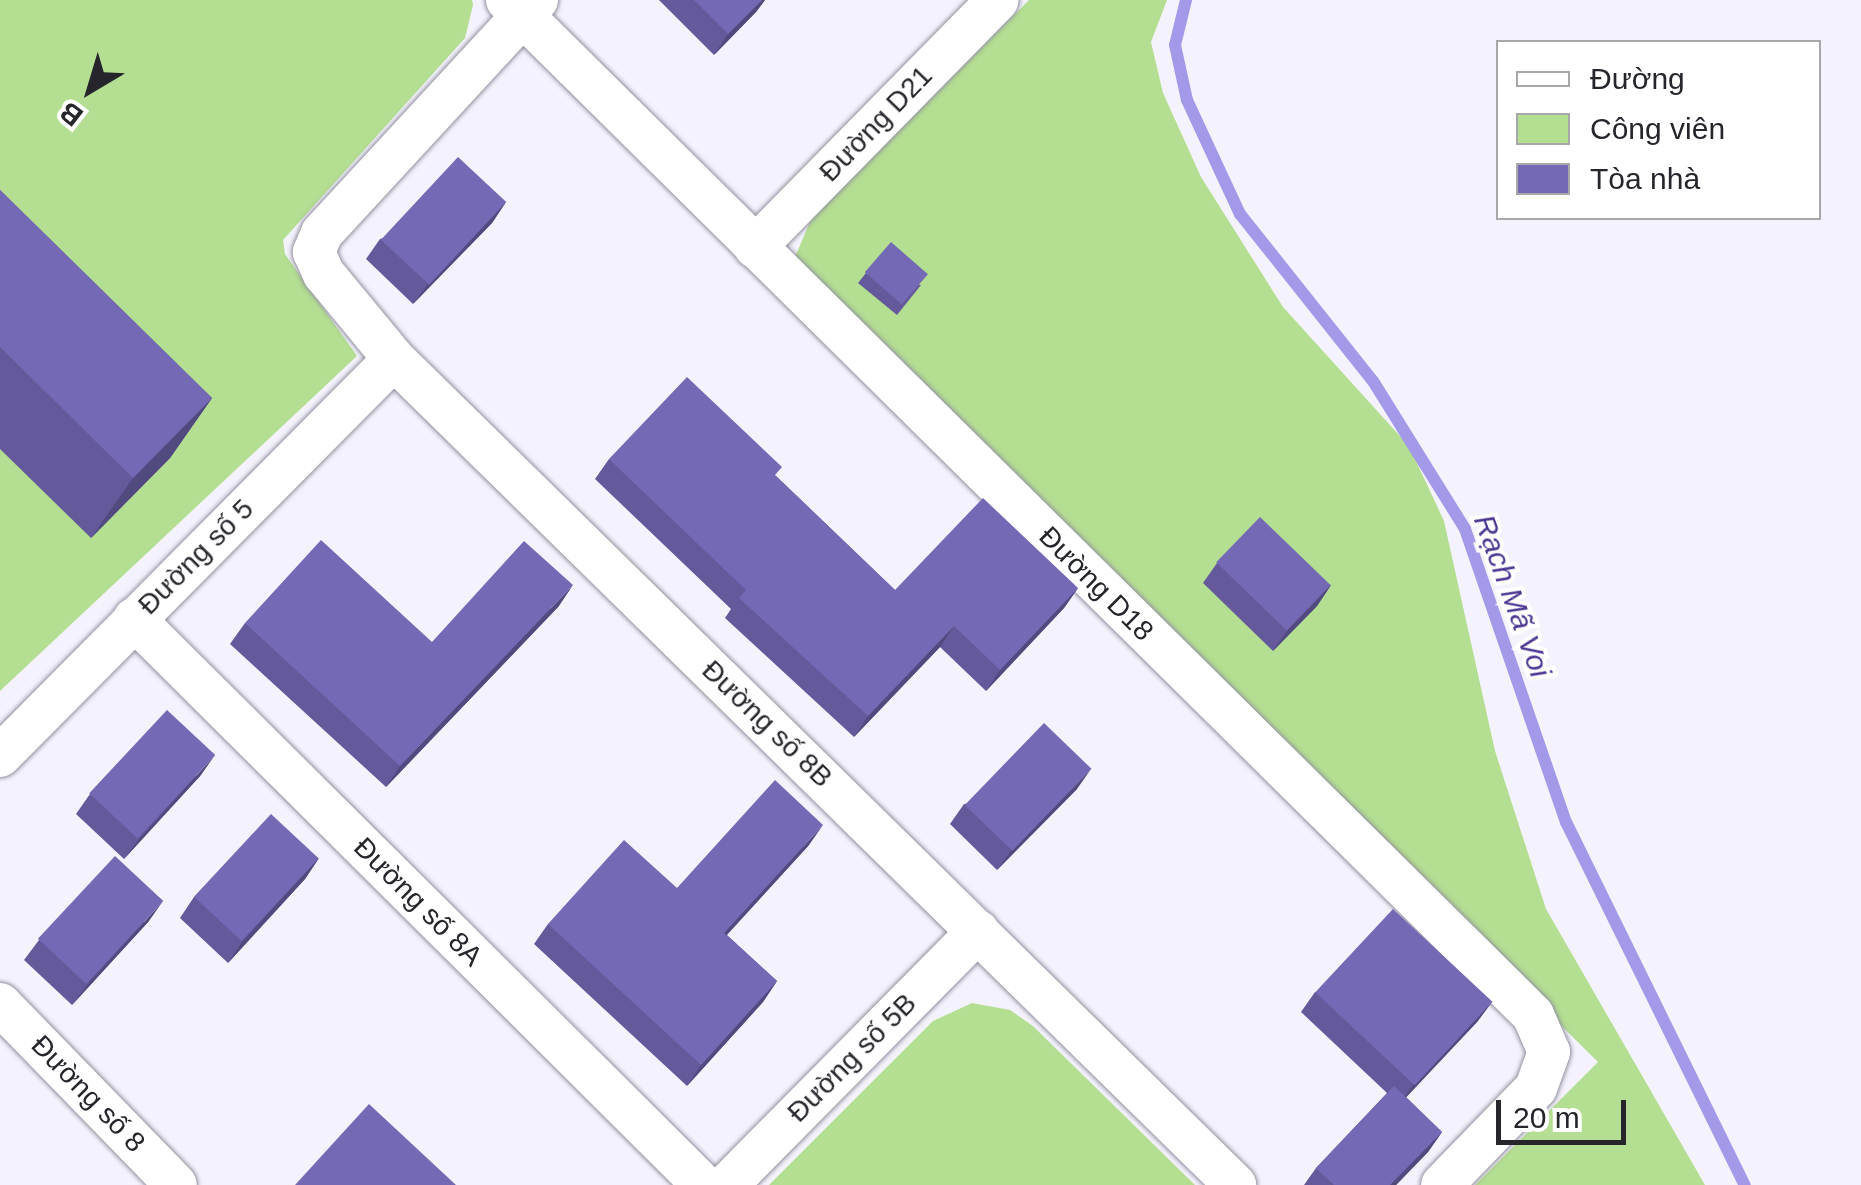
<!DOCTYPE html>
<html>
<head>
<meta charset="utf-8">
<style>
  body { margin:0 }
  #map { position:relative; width:1861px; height:1185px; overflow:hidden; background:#f4f3fd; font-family:Arial,sans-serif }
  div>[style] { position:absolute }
  .green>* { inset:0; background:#b4de91 }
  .stream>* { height:12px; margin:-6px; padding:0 6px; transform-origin:6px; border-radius:6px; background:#a399e9 }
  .roads { filter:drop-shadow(0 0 2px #92919f) drop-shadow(0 0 2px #92919f) }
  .street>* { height:42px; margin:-21px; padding:0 21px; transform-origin:21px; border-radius:21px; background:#fff }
  .wall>* { inset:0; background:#645a9b }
  .shaded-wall>* { inset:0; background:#514a7e }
  .building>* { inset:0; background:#7469b4; transform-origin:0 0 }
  span { translate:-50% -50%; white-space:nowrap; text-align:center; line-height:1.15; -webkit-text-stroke:8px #fff; paint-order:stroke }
  .street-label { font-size:28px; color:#26252b }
  .water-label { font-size:30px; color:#4b3692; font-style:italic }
  .legend { position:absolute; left:1496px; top:40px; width:325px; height:180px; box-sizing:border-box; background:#fff; border:2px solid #a8a8aa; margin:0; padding:12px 18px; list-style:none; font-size:30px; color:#26252b }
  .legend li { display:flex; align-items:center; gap:20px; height:50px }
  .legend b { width:50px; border:2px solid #a8a8aa }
  .north { position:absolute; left:40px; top:40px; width:100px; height:100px; -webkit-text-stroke:8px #fff; paint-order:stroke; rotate:218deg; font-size:28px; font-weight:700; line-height:40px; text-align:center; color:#26252b }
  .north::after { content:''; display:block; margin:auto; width:35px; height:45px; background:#26252b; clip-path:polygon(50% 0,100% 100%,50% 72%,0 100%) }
  .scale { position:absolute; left:1496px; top:1100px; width:130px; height:45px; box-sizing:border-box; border:5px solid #26252b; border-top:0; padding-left:12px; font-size:30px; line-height:35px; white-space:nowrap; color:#26252b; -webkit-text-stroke:8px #fff; paint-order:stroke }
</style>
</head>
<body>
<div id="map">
  <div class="green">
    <div style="clip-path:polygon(0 0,472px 0,473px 5px,465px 38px,283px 240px,285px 254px,357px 356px,0 691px)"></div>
    <div style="clip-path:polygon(1029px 0,1167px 0,1151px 42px,1163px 93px,1201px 177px,1283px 307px,1409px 446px,1444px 521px,1495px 751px,1546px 909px,1705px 1185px,1475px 1185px,1598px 1062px,807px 280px,795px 257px,812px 217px)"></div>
    <div style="clip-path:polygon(972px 1003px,1010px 1010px,1033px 1026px,1195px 1185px,769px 1185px,933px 1021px)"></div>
  </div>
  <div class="stream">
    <div style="left:1186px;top:0;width:46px;rotate:103.7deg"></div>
    <div style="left:1175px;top:45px;width:56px;rotate:77.7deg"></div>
    <div style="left:1187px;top:100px;width:126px;rotate:65.1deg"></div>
    <div style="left:1240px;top:214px;width:213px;rotate:51.5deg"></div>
    <div style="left:1373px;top:381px;width:174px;rotate:58.1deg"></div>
    <div style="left:1465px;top:529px;width:310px;rotate:71deg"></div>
    <div style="left:1566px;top:822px;width:405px;rotate:63.8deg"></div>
  </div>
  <div class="roads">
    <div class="street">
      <div style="left:507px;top:0;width:1443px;rotate:44.69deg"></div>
      <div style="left:1533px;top:1015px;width:40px;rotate:66.6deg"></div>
      <div style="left:1549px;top:1052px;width:38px;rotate:110deg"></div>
      <div style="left:1536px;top:1088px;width:135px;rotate:134.1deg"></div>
      <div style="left:537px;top:0;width:317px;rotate:132.7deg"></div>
      <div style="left:322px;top:233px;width:21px;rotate:113deg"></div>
      <div style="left:314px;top:252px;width:24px;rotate:66deg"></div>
      <div style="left:324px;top:274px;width:110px;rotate:50.5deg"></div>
      <div style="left:394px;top:359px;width:1179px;rotate:44.48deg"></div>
      <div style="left:755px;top:247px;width:346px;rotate:-45.5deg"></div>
      <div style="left:134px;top:619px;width:803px;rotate:44.85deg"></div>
      <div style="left:0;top:756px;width:559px;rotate:-45.22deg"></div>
      <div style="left:0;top:1004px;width:252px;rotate:45.8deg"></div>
      <div style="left:727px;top:1185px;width:357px;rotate:-45.3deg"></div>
    </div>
  </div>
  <div class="wall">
    <div style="clip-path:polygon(659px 0,765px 0,756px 12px,714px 55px)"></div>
    <div style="clip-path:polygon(0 190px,212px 398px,170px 458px,91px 538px,0 449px)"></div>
    <div style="clip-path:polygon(506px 202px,492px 223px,413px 304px,366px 259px,380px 239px)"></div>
    <div style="clip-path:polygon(866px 273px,921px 285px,897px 315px,858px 283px)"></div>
    <div style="clip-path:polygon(609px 459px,776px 476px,895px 590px,1078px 588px,1064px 608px,986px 691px,940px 647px,854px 737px,725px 618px,731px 609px,595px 479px)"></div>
    <div style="clip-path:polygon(1217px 563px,1331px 585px,1317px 606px,1273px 651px,1203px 583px)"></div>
    <div style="clip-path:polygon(559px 606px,386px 787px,230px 644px,245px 623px,432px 642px)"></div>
    <div style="clip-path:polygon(201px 775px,124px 859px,76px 814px,90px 794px)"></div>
    <div style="clip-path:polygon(1077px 789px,997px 870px,950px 824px,964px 804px)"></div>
    <div style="clip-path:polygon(809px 845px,727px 935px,777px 981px,763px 1002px,687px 1086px,534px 944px,548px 924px,677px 888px)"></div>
    <div style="clip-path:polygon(319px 858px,305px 879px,228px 963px,180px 918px,194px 897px)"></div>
    <div style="clip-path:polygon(149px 921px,72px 1005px,24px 960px,39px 940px)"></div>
    <div style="clip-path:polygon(1315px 992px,1492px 1002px,1477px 1022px,1406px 1097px,1442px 1132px,1428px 1152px,1396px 1185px,1304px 1185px,1316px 1168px,1387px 1093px,1301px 1012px)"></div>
  </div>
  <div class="shaded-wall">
    <div style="clip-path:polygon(762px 0,765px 0,756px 12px,714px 55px,728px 34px)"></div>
    <div style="clip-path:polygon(506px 202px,492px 223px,413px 304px,428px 284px)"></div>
    <div style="clip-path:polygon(212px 398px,170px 458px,91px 538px,133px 478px)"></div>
    <div style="clip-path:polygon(573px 585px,559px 606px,386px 787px,400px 766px)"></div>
    <div style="clip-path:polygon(1331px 585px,1317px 606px,1273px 651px,1287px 631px)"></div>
    <div style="clip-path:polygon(1078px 588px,1064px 608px,986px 691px,1000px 670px)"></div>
    <div style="clip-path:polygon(954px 626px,940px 647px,854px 737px,868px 716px)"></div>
    <div style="clip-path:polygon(215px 755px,201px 775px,124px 859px,139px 839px)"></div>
    <div style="clip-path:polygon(1091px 769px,1077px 789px,997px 870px,1012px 850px)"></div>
    <div style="clip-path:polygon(823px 825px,809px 845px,710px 953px,724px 933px)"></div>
    <div style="clip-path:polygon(319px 858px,305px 879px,228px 963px,242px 942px)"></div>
    <div style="clip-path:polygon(163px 901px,149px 921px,72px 1005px,87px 985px)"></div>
    <div style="clip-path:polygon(777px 981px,763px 1002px,687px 1086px,701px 1065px)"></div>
    <div style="clip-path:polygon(1492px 1002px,1477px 1022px,1399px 1105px,1413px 1085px)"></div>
    <div style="clip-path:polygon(1442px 1132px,1428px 1152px,1396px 1185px,1390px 1185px)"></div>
  </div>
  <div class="building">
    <div style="clip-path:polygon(694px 0,762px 0,728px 34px)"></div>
    <div style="left:458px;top:157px;width:66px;height:113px;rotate:43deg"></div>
    <div style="clip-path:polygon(0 190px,212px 398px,133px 478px,0 347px)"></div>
    <div style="left:891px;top:242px;width:49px;height:40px;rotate:41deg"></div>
    <div style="clip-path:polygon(687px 377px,782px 467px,775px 475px,895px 590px,983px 498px,1078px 588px,1000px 670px,954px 626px,868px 716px,739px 598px,746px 590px,609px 459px)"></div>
    <div style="left:1260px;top:517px;width:98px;height:63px;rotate:44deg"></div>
    <div style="clip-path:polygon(321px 540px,432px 642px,524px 541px,573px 585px,400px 766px,245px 623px)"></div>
    <div style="left:167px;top:710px;width:66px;height:114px;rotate:43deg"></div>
    <div style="left:1044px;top:723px;width:66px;height:114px;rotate:44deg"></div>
    <div style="clip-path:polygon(775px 780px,823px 825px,724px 933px,777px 981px,701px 1065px,548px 924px,624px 840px,677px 888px)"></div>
    <div style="left:271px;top:814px;width:65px;height:113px;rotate:43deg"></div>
    <div style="left:115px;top:856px;width:66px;height:113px;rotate:43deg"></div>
    <div style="left:1393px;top:909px;width:136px;height:114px;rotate:43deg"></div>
    <div style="clip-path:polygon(1394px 1086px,1442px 1132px,1390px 1185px,1334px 1185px,1316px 1168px)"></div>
    <div style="clip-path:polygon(369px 1104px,456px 1185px,295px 1185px)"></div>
  </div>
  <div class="street-label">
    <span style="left:876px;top:124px;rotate:-46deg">Đường D21</span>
    <span style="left:196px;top:557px;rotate:-45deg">Đường số 5</span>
    <span style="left:1096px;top:584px;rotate:45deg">Đường D18</span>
    <span style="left:767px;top:724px;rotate:44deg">Đường số 8B</span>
    <span style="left:418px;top:902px;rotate:45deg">Đường số 8A</span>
    <span style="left:852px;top:1058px;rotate:-45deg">Đường số 5B</span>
    <span style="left:88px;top:1094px;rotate:46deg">Đường số 8</span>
  </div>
  <div class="water-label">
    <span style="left:1512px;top:596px;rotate:70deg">Rạch Mã Voi</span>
  </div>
  <ul class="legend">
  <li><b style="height:12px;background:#fff"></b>Đường</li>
  <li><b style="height:28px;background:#b4de91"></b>Công viên</li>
  <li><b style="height:28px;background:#7469b4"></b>Tòa nhà</li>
  </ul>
  <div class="north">B</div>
  <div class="scale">20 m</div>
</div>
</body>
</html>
